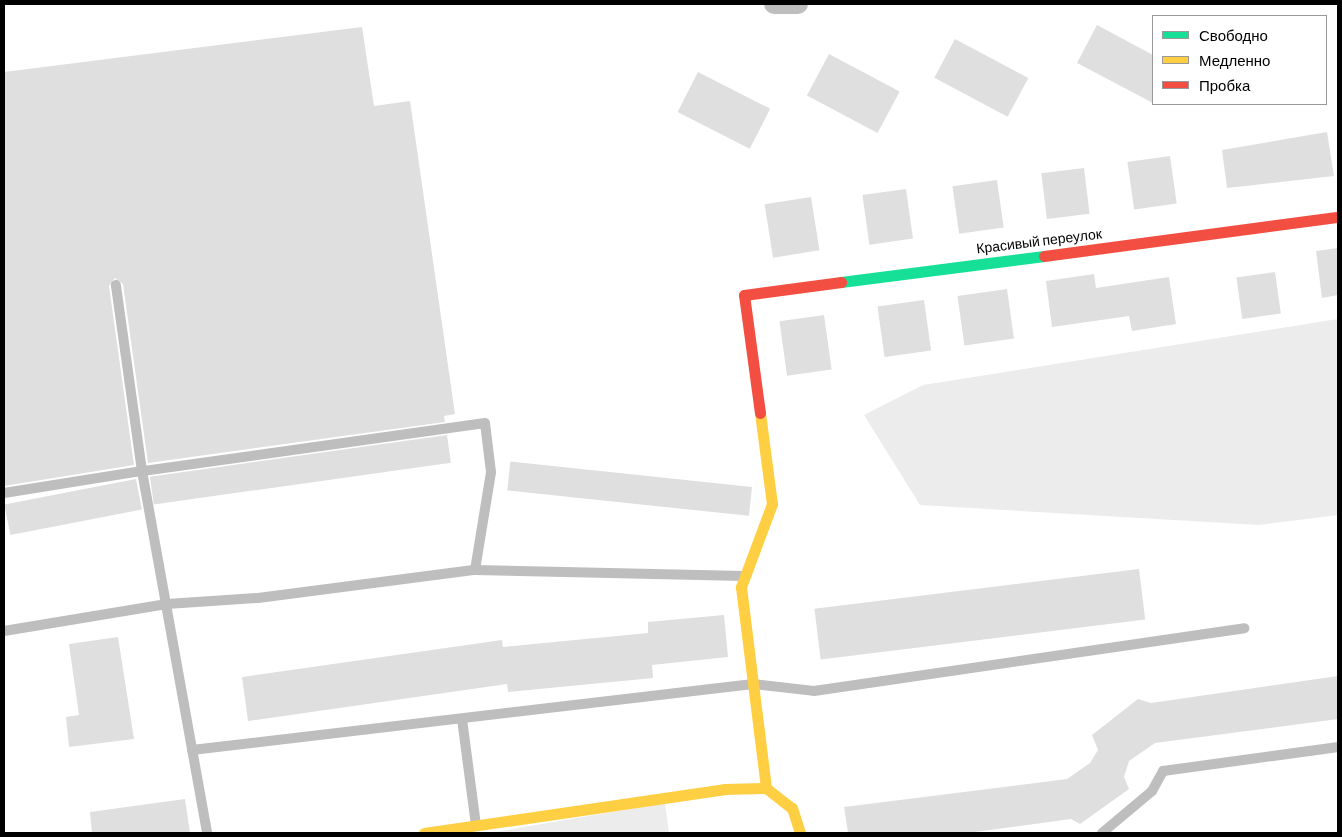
<!DOCTYPE html>
<html>
<head>
<meta charset="utf-8">
<style>
  body { margin:0 }
  #map { position:relative; width:1342px; height:837px; overflow:hidden; background:#fff; font-family:Barlow,sans-serif }
  div>[style] { position:absolute }
  .green>* { inset:0; background:#ececec }
  .building>* { inset:0; background:#dfdfdf; transform-origin:0 0 }
  .lane>* { height:10px; margin:-5px; padding:0 5px; transform-origin:5px; border-radius:5px; background:#bebebe }
  .street>* { height:20px; margin:-10px; padding:0 10px; transform-origin:10px; border-radius:10px; background:#bebebe }
  .fast>* { height:11px; margin:-5.5px; padding:0 5.5px; transform-origin:5.5px; border-radius:5.5px; background:#16e098 }
  .slow>* { height:11px; margin:-5.5px; padding:0 5.5px; transform-origin:5.5px; border-radius:5.5px; background:#ffcf43 }
  .jam>* { height:11px; margin:-5.5px; padding:0 5.5px; transform-origin:5.5px; border-radius:5.5px; background:#f24e42 }
  span { translate:-50% -50%; white-space:nowrap; text-align:center; line-height:1.15; -webkit-text-stroke:4px #fff; paint-order:stroke }
  .street-label { font-size:14px; color:#000 }
  .frame { position:absolute; inset:0; border:5px solid #000; pointer-events:none }
  .legend { position:absolute; left:1152px; top:15px; width:175px; height:90px; box-sizing:border-box; background:#fff; border:1px solid #999; margin:0; padding:6px 9px; list-style:none; font-size:15px; color:#000 }
  .legend li { display:flex; align-items:center; gap:10px; height:25px }
  .legend b { width:25px; border:1px solid #999 }
</style>
</head>
<body>
<div id="map">
  <div class="green">
    <div style="clip-path:polygon(1338px 319px,1338px 515px,1259px 525px,920px 505px,864px 415px,923px 385px)"></div>
    <div style="clip-path:polygon(665px 803px,669px 833px,489px 833px)"></div>
  </div>
  <div class="building">
    <div style="clip-path:polygon(1097px 25px,1153px 55px,1153px 103px,1077px 63px)"></div>
    <div style="clip-path:polygon(362px 27px,374px 106px,410px 101px,455px 414px,444px 416px,445px 422px,148px 463px,123px 284px,115px 278px,109px 286px,134px 465px,4px 486px,4px 72px)"></div>
    <div style="left:955px;top:39px;width:83px;height:44px;rotate:28deg"></div>
    <div style="left:829px;top:54px;width:80px;height:47px;rotate:28deg"></div>
    <div style="left:698px;top:72px;width:81px;height:45px;rotate:27deg"></div>
    <div style="clip-path:polygon(1327px 132px,1334px 176px,1227px 188px,1222px 150px)"></div>
    <div style="left:1170px;top:156px;width:48px;height:43px;rotate:82deg"></div>
    <div style="left:1084px;top:168px;width:46px;height:43px;rotate:83deg"></div>
    <div style="left:997px;top:180px;width:48px;height:45px;rotate:82deg"></div>
    <div style="left:906px;top:189px;width:50px;height:44px;rotate:82deg"></div>
    <div style="left:811px;top:197px;width:54px;height:47px;rotate:81deg"></div>
    <div style="clip-path:polygon(1338px 248px,1338px 295px,1322px 298px,1316px 251px)"></div>
    <div style="left:1275px;top:272px;width:42px;height:39px;rotate:82deg"></div>
    <div style="clip-path:polygon(1094px 274px,1096px 288px,1169px 277px,1176px 324px,1132px 331px,1129px 316px,1052px 327px,1046px 281px)"></div>
    <div style="left:1007px;top:289px;width:50px;height:50px;rotate:82deg"></div>
    <div style="left:924px;top:300px;width:51px;height:47px;rotate:82deg"></div>
    <div style="left:824px;top:315px;width:55px;height:45px;rotate:82deg"></div>
    <div style="left:447px;top:435px;width:28px;height:300px;rotate:82deg"></div>
    <div style="left:136px;top:479px;width:31px;height:134px;rotate:79deg"></div>
    <div style="left:752px;top:487px;width:29px;height:243px;rotate:96deg"></div>
    <div style="left:1139px;top:569px;width:51px;height:327px;rotate:83deg"></div>
    <div style="clip-path:polygon(724px 615px,728px 657px,652px 665px,653px 678px,508px 692px,507px 684px,248px 721px,242px 677px,502px 640px,503px 647px,648px 633px,648px 622px)"></div>
    <div style="clip-path:polygon(118px 637px,134px 739px,69px 747px,66px 717px,79px 715px,69px 644px)"></div>
    <div style="clip-path:polygon(1338px 676px,1338px 719px,1155px 743px,1129px 761px,1124px 777px,1129px 789px,1080px 824px,1071px 819px,967px 833px,848px 833px,844px 807px,1067px 779px,1090px 763px,1098px 750px,1092px 735px,1138px 699px,1151px 703px)"></div>
    <div style="clip-path:polygon(185px 799px,190px 833px,92px 833px,90px 812px)"></div>
  </div>
  <div class="lane">
    <div style="left:4px;top:493px;width:140px;rotate:-9.1deg"></div>
    <div style="left:142px;top:471px;width:368px;rotate:79.8deg"></div>
    <div style="left:475px;top:570px;width:269px;rotate:1.3deg"></div>
    <div style="left:4px;top:631px;width:165px;rotate:-9.4deg"></div>
    <div style="left:167px;top:604px;width:91px;rotate:-3.8deg"></div>
    <div style="left:258px;top:598px;width:219px;rotate:-7.4deg"></div>
    <div style="left:475px;top:570px;width:99px;rotate:-80.7deg"></div>
    <div style="left:491px;top:472px;width:49px;rotate:-97deg"></div>
    <div style="left:485px;top:423px;width:346px;rotate:172deg"></div>
    <div style="left:142px;top:471px;width:188px;rotate:-98deg"></div>
    <div style="left:462px;top:719px;width:107px;rotate:82.5deg"></div>
    <div style="left:192px;top:750px;width:565px;rotate:-6.71deg"></div>
    <div style="left:753px;top:684px;width:61px;rotate:6.5deg"></div>
    <div style="left:814px;top:691px;width:435px;rotate:-8.3deg"></div>
    <div style="left:1102px;top:833px;width:65px;rotate:-40deg"></div>
    <div style="left:1152px;top:791px;width:23px;rotate:-61deg"></div>
    <div style="left:1163px;top:771px;width:177px;rotate:-7.8deg"></div>
  </div>
  <div class="street">
    <div style="left:774px;top:4px;width:24px"></div>
  </div>
  <div class="fast">
    <div style="left:841px;top:282px;width:205px;rotate:-7.3deg"></div>
  </div>
  <div class="slow">
    <div style="left:760px;top:413px;width:92px;rotate:82.5deg"></div>
    <div style="left:772px;top:504px;width:89px;rotate:110.5deg"></div>
    <div style="left:741px;top:587px;width:203px;rotate:82.9deg"></div>
    <div style="left:424px;top:833px;width:303px;rotate:-8.3deg"></div>
    <div style="left:724px;top:789px;width:42px;rotate:-1.4deg"></div>
    <div style="left:766px;top:788px;width:33px;rotate:38deg"></div>
    <div style="left:792px;top:808px;width:26px;rotate:72deg"></div>
  </div>
  <div class="jam">
    <div style="left:1044px;top:256px;width:297px;rotate:-7.6deg"></div>
    <div style="left:760px;top:413px;width:119px;rotate:-97.7deg"></div>
    <div style="left:744px;top:295px;width:98px;rotate:-7.6deg"></div>
  </div>
  <div class="street-label">
    <span style="left:1039px;top:241px;rotate:-7deg">Красивый переулок</span>
  </div>
  <div class="frame"></div>
  <ul class="legend">
  <li><b style="height:6px;background:#16e098"></b>Свободно</li>
  <li><b style="height:6px;background:#ffcf43"></b>Медленно</li>
  <li><b style="height:6px;background:#f24e42"></b>Пробка</li>
  </ul>
</div>
</body>
</html>
